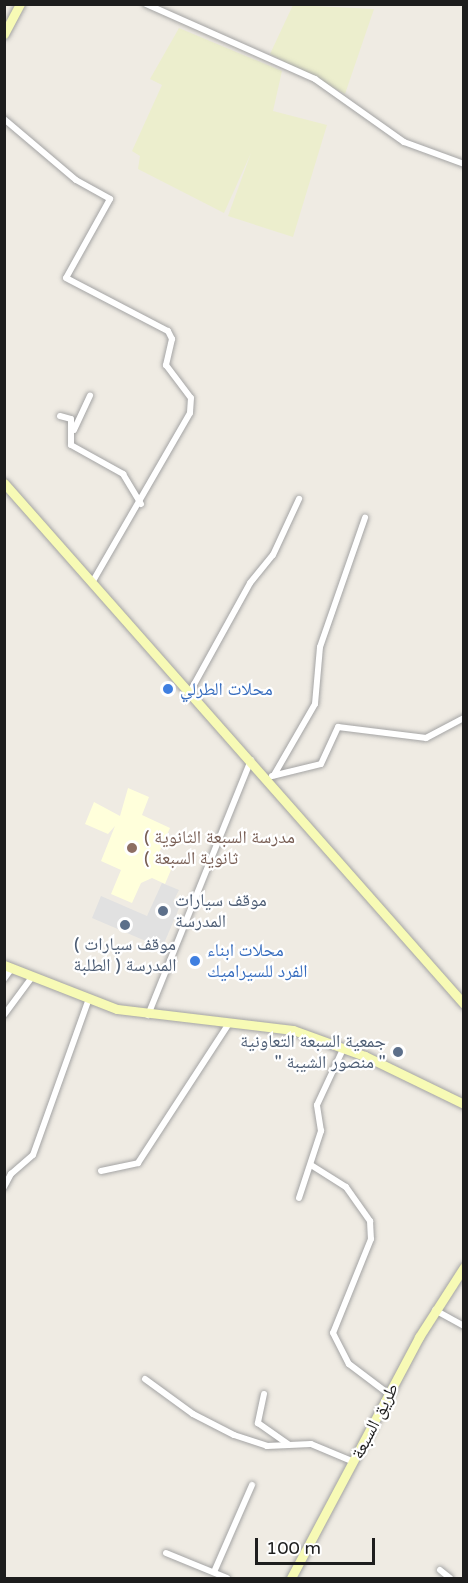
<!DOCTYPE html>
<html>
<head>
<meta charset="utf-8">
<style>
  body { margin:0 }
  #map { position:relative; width:468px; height:1583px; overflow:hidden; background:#efebe3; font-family:"Varela Round","Noto Naskh Arabic",sans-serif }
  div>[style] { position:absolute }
  .education>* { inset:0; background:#ffffdb }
  .farmland>* { inset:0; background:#eceecd }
  .parking>* { inset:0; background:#e1e1e1 }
  .roads { filter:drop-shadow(0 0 2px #a4a4a4) drop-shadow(0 0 2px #a4a4a4) }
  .street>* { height:6px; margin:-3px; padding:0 3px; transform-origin:3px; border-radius:3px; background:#fff }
  .secondary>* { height:9px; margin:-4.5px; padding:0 4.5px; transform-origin:4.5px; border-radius:4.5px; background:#f7fab5 }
  .dots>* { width:16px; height:16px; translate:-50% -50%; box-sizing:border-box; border:3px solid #fff; border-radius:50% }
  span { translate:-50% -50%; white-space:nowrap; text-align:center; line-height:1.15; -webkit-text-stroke:4.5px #fff; paint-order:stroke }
  .shop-label { font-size:18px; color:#366cbe }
  .left { translate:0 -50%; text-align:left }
  .education-label { font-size:18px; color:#785e54 }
  .service-label { font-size:18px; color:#4e5e75 }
  .right { translate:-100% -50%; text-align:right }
  .street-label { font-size:18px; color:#1d1d1d }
  .frame { position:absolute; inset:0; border:6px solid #1d1d1d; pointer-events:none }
  .scale { position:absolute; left:255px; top:1538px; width:120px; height:27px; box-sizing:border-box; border:3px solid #1d1d1d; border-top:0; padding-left:8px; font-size:18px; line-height:21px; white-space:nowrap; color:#1d1d1d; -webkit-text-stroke:4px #fff; paint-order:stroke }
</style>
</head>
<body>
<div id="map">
  <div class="education">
    <div style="clip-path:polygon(128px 788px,149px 797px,142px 815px,170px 828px,157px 857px,173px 865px,165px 884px,152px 878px,141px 883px,132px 903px,111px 894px,121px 870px,101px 861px,115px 826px,108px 834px,85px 824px,94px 802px,120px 816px)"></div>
  </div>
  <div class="farmland">
    <div style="clip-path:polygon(293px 5px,374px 9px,345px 94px,270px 54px)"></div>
    <div style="clip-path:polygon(179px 28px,282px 71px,273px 111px,327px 125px,293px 237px,228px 216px,251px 153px,224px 213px,138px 169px,140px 156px,132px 151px,162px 85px,150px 79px)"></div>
  </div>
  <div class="parking">
    <div style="clip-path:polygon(162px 883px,179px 890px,173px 902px,180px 906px,162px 948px,92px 918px,101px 896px,147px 916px)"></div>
  </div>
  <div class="roads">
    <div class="street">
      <div style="left:146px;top:4px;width:185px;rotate:23.9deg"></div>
      <div style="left:315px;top:79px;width:109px;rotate:35.3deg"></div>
      <div style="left:404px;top:142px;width:64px;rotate:20.1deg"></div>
      <div style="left:4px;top:119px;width:94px;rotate:40.3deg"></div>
      <div style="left:76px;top:180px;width:39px;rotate:29deg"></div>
      <div style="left:110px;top:199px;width:90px;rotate:119.1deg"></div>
      <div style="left:66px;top:278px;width:115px;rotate:27.5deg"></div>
      <div style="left:168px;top:331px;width:9px;rotate:63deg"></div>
      <div style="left:172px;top:339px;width:27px;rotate:103deg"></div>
      <div style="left:166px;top:365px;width:41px;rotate:52.9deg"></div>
      <div style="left:191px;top:398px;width:15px;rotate:94deg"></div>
      <div style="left:190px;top:413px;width:192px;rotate:120deg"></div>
      <div style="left:60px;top:416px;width:11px;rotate:15deg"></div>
      <div style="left:71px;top:419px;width:26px;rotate:90deg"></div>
      <div style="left:71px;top:445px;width:60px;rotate:29.1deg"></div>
      <div style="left:123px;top:474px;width:35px;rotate:59deg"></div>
      <div style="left:74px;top:430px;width:38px;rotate:-65deg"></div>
      <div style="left:191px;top:690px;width:122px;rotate:-61.1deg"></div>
      <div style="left:250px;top:583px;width:36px;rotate:-51deg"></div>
      <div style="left:273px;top:555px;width:62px;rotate:-65.1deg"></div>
      <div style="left:274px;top:775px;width:82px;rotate:-60deg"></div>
      <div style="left:315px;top:704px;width:57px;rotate:-85deg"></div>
      <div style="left:320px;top:647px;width:137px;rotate:-70.8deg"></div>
      <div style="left:272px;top:776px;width:50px;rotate:-13.8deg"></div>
      <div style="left:321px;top:764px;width:41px;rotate:-65.3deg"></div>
      <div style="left:338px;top:727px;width:89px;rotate:7.1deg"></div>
      <div style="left:426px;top:738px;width:43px;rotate:-27.8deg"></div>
      <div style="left:4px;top:979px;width:14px;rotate:-54deg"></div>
      <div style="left:4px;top:1015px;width:47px;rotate:-53.6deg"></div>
      <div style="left:148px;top:1015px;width:275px;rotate:-68deg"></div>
      <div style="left:311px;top:1165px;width:41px;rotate:32.2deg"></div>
      <div style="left:346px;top:1187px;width:42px;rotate:54.8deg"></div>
      <div style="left:370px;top:1221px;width:18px;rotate:87deg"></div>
      <div style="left:371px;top:1239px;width:101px;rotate:112deg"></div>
      <div style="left:333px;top:1333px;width:35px;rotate:63deg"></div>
      <div style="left:349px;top:1364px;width:51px;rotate:37.1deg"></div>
      <div style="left:101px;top:1171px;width:38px;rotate:-12deg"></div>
      <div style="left:138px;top:1163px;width:168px;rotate:-56.9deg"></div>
      <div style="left:4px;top:1187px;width:15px;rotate:-62deg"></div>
      <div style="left:11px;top:1174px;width:29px;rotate:-41deg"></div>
      <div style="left:33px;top:1155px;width:164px;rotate:-70.3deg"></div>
      <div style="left:299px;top:1198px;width:71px;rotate:-71.8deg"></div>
      <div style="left:321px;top:1131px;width:26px;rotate:-99deg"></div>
      <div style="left:317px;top:1105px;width:64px;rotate:-65deg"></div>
      <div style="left:435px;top:1310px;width:33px;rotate:29deg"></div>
      <div style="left:145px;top:1379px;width:59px;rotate:36.1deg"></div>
      <div style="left:193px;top:1414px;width:46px;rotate:27.1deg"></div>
      <div style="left:234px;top:1435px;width:35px;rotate:18deg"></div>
      <div style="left:267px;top:1446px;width:44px;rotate:-2.6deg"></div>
      <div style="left:311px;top:1444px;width:47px;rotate:22.7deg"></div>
      <div style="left:264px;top:1394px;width:30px;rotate:102deg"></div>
      <div style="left:258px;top:1423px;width:37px;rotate:35deg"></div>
      <div style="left:166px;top:1553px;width:66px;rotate:22.3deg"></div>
      <div style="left:440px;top:1570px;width:13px;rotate:39deg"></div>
      <div style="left:214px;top:1572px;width:95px;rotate:-66.4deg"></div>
    </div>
    <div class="secondary">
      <div style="left:4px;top:34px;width:34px;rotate:-62deg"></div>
      <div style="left:4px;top:483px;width:695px;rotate:48.56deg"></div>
      <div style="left:4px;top:965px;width:121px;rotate:21.3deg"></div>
      <div style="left:117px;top:1009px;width:177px;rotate:6.8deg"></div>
      <div style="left:293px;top:1030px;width:77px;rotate:19.9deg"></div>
      <div style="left:365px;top:1056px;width:110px;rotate:25.9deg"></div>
      <div style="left:291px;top:1578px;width:273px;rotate:-62deg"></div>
      <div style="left:419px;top:1337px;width:83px;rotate:-57.3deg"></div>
    </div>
  </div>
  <div class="dots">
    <div style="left:168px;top:689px;background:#3f7fe0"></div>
    <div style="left:132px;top:848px;background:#8d6e63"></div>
    <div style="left:163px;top:911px;background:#5c6f8a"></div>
    <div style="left:125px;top:925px;background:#5c6f8a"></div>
    <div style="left:195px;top:961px;background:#3f7fe0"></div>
    <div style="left:398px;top:1052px;background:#5c6f8a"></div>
  </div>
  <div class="shop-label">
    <span class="left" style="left:180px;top:689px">محلات الطرلي</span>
    <span class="left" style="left:207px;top:961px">محلات ابناء<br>الفرد للسيراميك</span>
  </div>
  <div class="education-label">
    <span class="left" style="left:144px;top:848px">( مدرسة السبعة الثانوية<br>( ثانوية السبعة</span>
  </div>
  <div class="service-label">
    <span class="left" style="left:175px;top:911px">موقف سيارات<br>المدرسة</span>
    <span style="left:125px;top:955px">( موقف سيارات<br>المدرسة ( الطلبة</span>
    <span class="right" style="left:386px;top:1052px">جمعية السبعة التعاونية<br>" منصور الشيبة "</span>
  </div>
  <div class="street-label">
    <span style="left:375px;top:1421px;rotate:-63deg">طريق السبعة</span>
  </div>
  <div class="frame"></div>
  <div class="scale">100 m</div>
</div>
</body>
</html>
